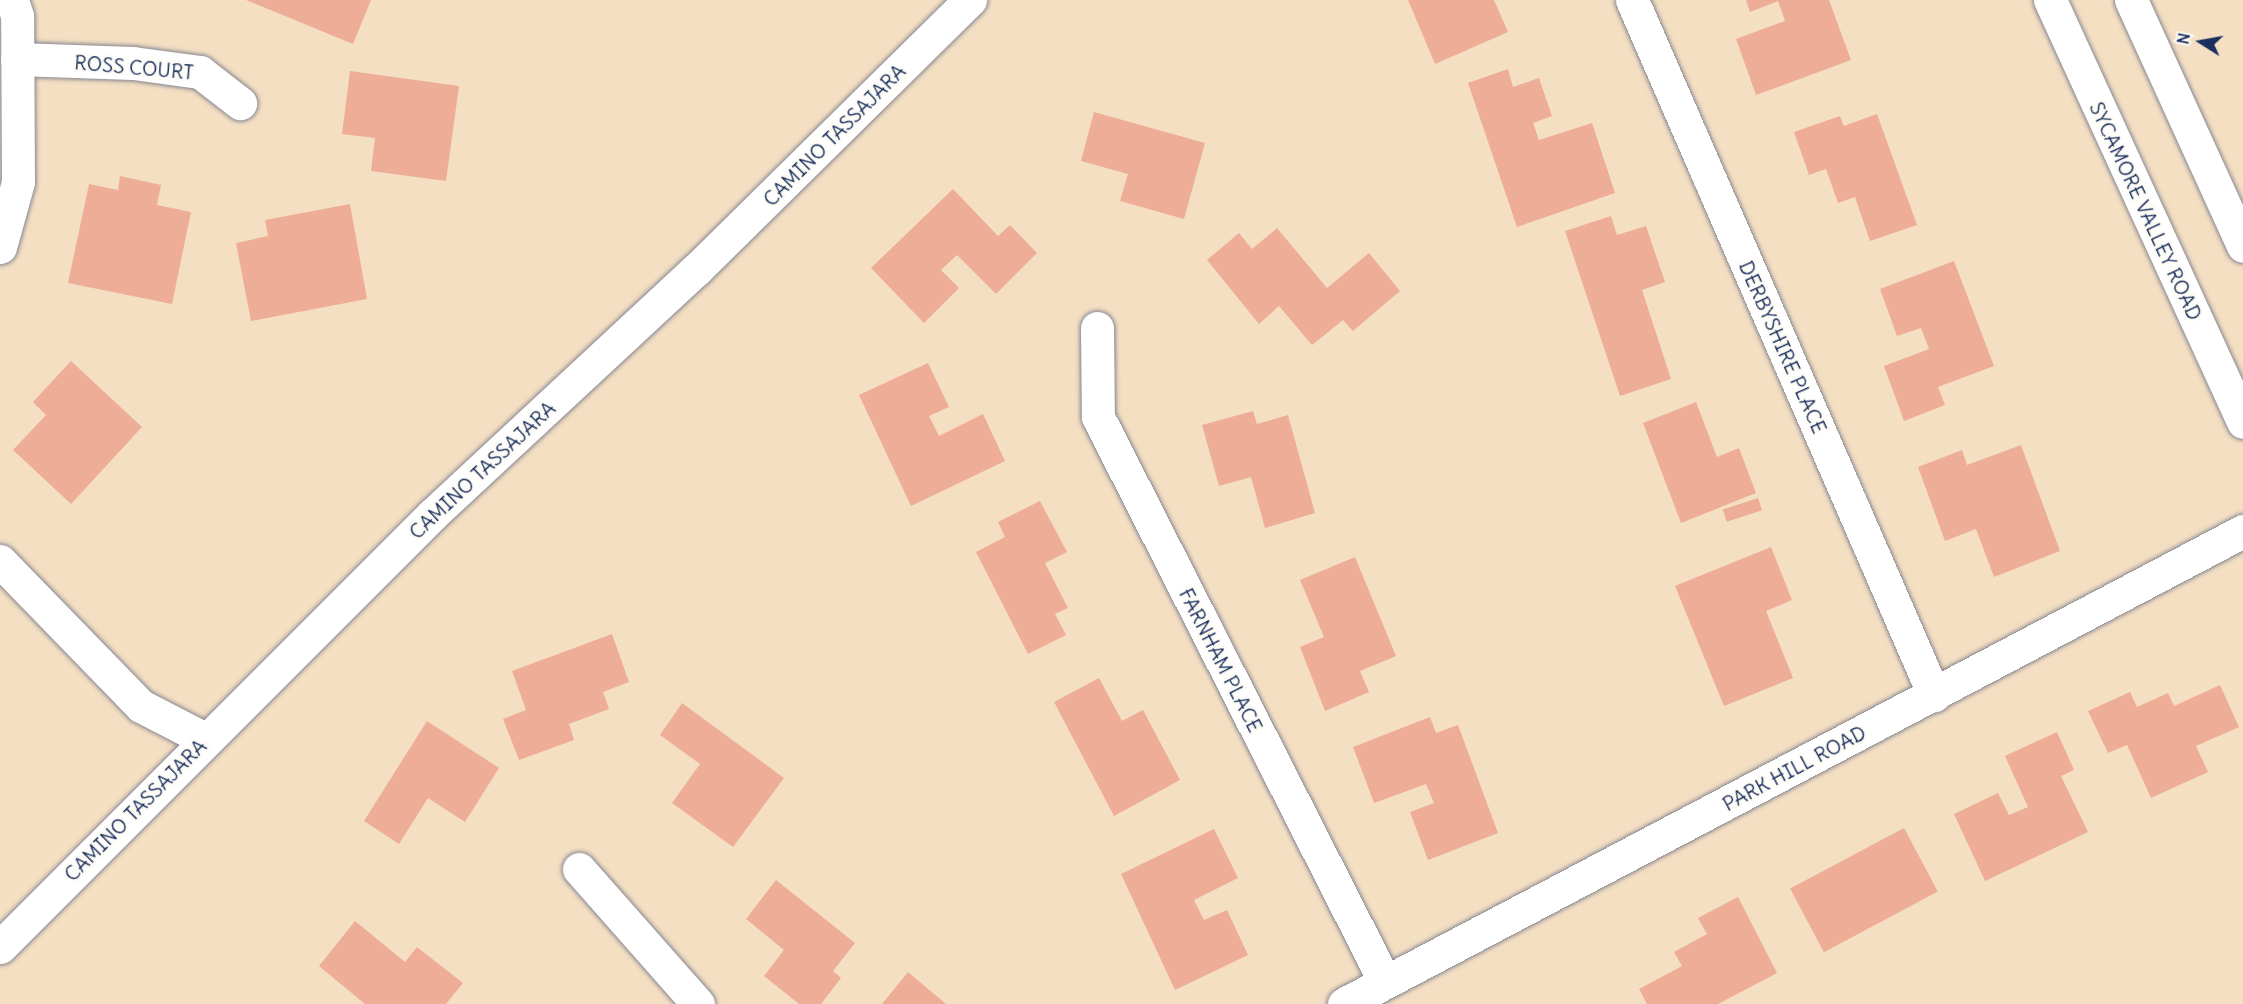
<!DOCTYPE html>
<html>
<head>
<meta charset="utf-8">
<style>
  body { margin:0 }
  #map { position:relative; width:2243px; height:1004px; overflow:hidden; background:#f4dfc3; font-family:Delius,sans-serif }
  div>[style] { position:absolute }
  .building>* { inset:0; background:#eead97; transform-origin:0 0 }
  .roads { filter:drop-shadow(0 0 2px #888790) drop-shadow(0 0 2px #888790) }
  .street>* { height:33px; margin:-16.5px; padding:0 16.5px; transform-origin:16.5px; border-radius:16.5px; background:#fff }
  .secondary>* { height:33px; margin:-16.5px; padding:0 16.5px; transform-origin:16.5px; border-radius:16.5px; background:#fff }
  span { translate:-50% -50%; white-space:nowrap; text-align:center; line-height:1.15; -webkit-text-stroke:6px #fdfcf7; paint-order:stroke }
  .street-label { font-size:20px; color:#1b2f5e }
  .north { position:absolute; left:2171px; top:12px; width:60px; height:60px; -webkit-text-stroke:4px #fdfcf7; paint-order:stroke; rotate:281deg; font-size:16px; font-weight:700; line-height:24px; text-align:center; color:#1b2f5e }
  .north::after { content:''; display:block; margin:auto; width:21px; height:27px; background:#1b2f5e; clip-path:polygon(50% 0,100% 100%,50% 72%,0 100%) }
</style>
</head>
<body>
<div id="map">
  <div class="building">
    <div style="clip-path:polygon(246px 0,371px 0,353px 44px)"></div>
    <div style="clip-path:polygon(1408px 0,1494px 0,1508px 32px,1435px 64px)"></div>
    <div style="clip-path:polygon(1746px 0,1829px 0,1851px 60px,1756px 95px,1736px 39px,1785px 21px,1778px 1px,1750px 12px)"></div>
    <div style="clip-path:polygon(1508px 69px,1513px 87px,1539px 78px,1552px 116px,1533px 123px,1539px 140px,1592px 123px,1615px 193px,1517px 227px,1468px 83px)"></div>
    <div style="clip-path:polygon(350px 71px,459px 86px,446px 181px,371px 171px,375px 138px,342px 134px)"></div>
    <div style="clip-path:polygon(1094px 112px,1205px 143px,1184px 219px,1120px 201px,1128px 174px,1081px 161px)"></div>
    <div style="clip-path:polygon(1877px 114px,1917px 225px,1870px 241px,1855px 197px,1838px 203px,1826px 169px,1809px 175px,1794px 132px,1840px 116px,1844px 126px)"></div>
    <div style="clip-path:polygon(120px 176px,161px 185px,157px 205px,191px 212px,172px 304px,68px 283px,89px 184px,118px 190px)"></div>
    <div style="clip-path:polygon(953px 189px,998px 236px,1010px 225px,1037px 253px,996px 294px,957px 255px,941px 270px,959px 288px,924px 323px,871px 268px)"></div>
    <div style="clip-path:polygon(350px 204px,367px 299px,251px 321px,236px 243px,268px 236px,265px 220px)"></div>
    <div style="clip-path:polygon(1611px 216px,1617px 235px,1646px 226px,1665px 282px,1642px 290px,1671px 379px,1620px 396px,1565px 231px)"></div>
    <div style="clip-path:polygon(1277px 228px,1327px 288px,1369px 253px,1400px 291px,1353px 331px,1343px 320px,1312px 345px,1279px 306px,1259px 324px,1207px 260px,1239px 233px,1252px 249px)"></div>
    <div style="clip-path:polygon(1954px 261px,1994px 366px,1938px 387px,1945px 405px,1904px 421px,1884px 366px,1929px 349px,1921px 328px,1897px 336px,1880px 289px)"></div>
    <div style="clip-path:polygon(71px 361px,142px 427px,71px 504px,13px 450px,46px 415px,33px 402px)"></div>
    <div style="clip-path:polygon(928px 363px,949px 407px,929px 416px,939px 436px,983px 414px,1005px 461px,911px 506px,859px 395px)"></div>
    <div style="clip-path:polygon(1696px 402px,1717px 457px,1739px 448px,1756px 493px,1681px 523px,1643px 423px)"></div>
    <div style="clip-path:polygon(1253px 411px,1257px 424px,1288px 415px,1315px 513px,1265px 528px,1251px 477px,1219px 486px,1202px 425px)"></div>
    <div style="clip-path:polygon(2021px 445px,2060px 551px,1994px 577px,1976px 529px,1945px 541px,1918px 467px,1962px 450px,1967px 465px)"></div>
    <div style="left:1758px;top:498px;width:13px;height:37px;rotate:72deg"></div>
    <div style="clip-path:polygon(1040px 501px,1067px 552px,1045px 563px,1068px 608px,1055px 614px,1066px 635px,1028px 654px,976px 552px,1005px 537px,998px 522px)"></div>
    <div style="clip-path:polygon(1771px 547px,1792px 600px,1766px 611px,1793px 678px,1724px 706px,1675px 586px)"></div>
    <div style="clip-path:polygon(1355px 557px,1396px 656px,1360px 671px,1369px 692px,1325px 711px,1300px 647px,1324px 637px,1300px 580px)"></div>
    <div style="clip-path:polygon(612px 634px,629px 682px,603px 692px,609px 709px,569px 724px,574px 740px,519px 760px,503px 719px,526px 710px,512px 671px)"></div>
    <div style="clip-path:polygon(1099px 678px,1122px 721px,1143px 710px,1180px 780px,1114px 816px,1054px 702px)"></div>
    <div style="clip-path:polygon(2220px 685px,2239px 727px,2196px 746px,2208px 772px,2151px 798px,2127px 745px,2108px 753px,2088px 711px,2130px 692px,2137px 707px,2168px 693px,2174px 706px)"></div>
    <div style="clip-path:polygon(682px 703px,784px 778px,733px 847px,672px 803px,700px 764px,660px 735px)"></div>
    <div style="clip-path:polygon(1430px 717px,1436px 733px,1458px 725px,1498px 833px,1428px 860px,1410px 812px,1434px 803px,1426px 784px,1374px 803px,1353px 747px)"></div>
    <div style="clip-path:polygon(427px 721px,499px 768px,465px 822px,428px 798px,399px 844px,364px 821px)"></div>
    <div style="clip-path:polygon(2057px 732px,2074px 770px,2061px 776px,2088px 832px,1985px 881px,1954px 814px,1998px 793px,2009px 815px,2028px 807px,2005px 756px)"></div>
    <div style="left:1904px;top:828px;width:72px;height:129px;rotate:62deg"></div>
    <div style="clip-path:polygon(1214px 829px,1238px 878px,1194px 900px,1204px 920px,1227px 910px,1248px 955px,1175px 990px,1121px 874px)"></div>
    <div style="clip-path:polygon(776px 880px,855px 943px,833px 971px,841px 978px,821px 1004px,799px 1004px,764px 976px,784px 950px,746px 919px)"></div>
    <div style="clip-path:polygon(1738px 897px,1777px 973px,1718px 1004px,1647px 1004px,1639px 989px,1682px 966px,1674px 952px,1707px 934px,1698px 918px)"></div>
    <div style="clip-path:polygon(355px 921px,405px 962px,417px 947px,463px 983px,446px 1004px,365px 1004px,319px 966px)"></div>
    <div style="clip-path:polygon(908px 972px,946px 1004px,882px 1004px)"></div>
  </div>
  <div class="roads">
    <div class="street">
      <div style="left:1632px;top:0;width:758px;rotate:66.51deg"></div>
      <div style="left:17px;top:59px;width:116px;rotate:2deg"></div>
      <div style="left:133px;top:63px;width:68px;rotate:7.7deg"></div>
      <div style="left:200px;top:72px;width:51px;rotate:37.8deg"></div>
      <div style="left:0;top:247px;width:67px;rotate:-74.5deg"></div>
      <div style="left:18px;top:182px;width:166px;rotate:-90.3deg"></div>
      <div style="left:17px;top:16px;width:17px;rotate:-107deg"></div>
      <div style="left:1097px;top:328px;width:89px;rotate:89.4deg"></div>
      <div style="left:1098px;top:417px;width:634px;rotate:63.07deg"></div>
      <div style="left:0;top:561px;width:202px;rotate:45.8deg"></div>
      <div style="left:141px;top:706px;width:72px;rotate:27.3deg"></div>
      <div style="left:579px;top:869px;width:180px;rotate:48.6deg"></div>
      <div style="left:1344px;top:1004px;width:1016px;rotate:-27.75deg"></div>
    </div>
    <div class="secondary">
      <div style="left:2050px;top:0;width:464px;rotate:65.4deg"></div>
      <div style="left:2131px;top:0;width:270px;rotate:65.5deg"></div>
      <div style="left:0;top:947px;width:612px;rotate:-45deg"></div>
      <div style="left:433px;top:514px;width:359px;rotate:-42.9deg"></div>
      <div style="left:696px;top:270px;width:385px;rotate:-44.6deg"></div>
    </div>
  </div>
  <div class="street-label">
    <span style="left:134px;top:67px;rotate:5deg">ROSS COURT</span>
    <span style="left:834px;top:135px;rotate:-45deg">CAMINO TASSAJARA</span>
    <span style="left:2146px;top:211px;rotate:65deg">SYCAMORE VALLEY ROAD</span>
    <span style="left:1783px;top:347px;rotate:66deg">DERBYSHIRE PLACE</span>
    <span style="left:482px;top:470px;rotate:-43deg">CAMINO TASSAJARA</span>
    <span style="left:1221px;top:660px;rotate:63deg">FARNHAM PLACE</span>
    <span style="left:1794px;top:768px;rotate:-28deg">PARK HILL ROAD</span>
    <span style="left:135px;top:810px;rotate:-45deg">CAMINO TASSAJARA</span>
  </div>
  <div class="north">N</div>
</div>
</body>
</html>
